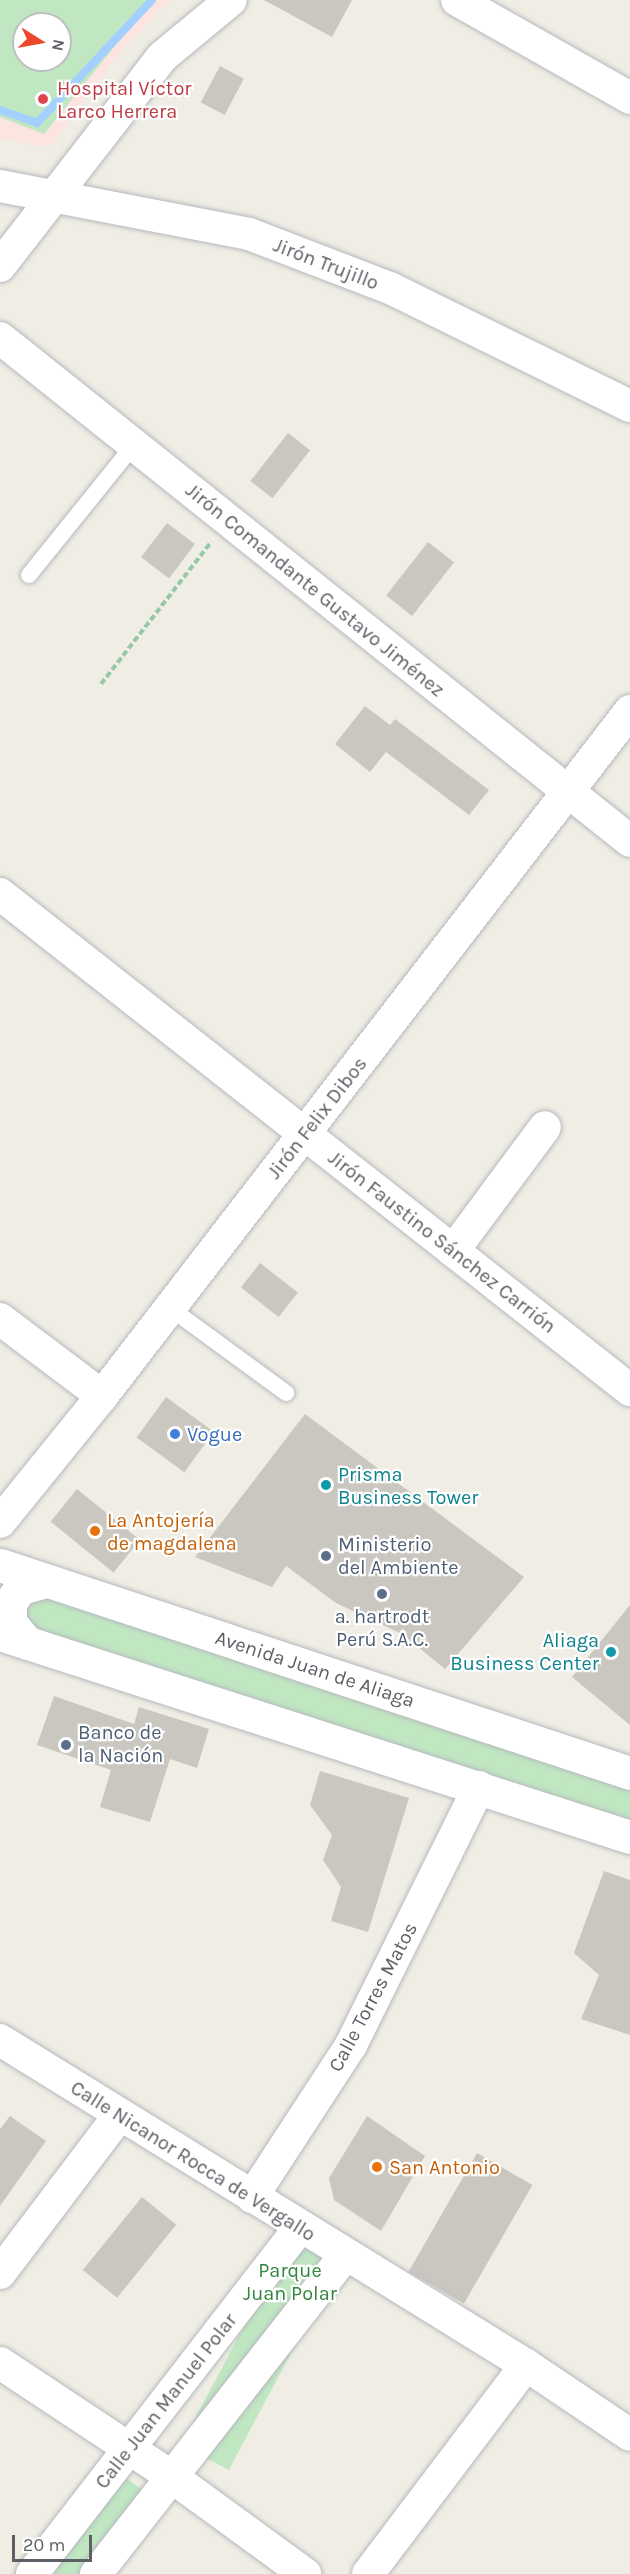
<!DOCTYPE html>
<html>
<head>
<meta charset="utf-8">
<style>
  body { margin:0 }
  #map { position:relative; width:630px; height:2574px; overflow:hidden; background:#efede4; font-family:Karla,sans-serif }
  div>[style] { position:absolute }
  .medical>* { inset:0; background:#fce4e0 }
  .green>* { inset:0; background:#c0e7c2; transform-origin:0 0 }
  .stream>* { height:8px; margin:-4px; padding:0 4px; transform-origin:4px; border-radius:4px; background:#a3d0ff }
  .building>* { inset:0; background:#cac7c1; transform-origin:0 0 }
  .path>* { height:4px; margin-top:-2px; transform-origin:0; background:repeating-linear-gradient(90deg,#98c8aa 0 6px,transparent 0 9px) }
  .roads { filter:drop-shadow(0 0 2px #b6b9be) drop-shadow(0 0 2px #b6b9be) }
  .service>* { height:16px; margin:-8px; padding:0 8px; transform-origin:8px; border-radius:8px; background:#fff }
  .minor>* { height:32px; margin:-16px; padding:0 16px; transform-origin:16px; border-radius:16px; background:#fff }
  .secondary>* { height:33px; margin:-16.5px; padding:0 16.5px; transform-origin:16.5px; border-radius:16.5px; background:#fff }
  .dots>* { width:16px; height:16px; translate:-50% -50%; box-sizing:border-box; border:3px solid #fff; border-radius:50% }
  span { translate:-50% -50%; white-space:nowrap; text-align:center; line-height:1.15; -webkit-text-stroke:4.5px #fff; paint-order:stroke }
  .health-label { font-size:20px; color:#be3a42 }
  .left { translate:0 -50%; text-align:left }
  .street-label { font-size:20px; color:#5c5f65 }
  .shop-label { font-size:20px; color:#366cbe }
  .culture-label { font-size:20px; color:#0d838f }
  .right { translate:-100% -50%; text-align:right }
  .food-label { font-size:20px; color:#c56008 }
  .service-label { font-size:20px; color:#4e5e75 }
  .park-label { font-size:20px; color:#33843d }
  .north { position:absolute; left:12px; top:12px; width:60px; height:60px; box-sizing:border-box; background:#fff; border:2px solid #bebfc1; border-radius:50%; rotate:101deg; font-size:16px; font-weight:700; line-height:24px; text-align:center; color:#5c5f65 }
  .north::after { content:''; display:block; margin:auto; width:21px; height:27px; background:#ec492c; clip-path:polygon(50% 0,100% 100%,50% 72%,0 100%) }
  .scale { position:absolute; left:12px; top:2535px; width:80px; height:27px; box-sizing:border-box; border:3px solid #5c5f65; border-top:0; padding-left:8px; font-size:18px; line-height:21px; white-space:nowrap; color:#5c5f65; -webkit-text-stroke:4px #fff; paint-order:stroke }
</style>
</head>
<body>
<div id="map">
  <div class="medical">
    <div style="clip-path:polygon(evenodd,0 0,169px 0,115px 59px,50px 147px,0 139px,0 0,24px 24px,60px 24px,60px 60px,24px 60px,24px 24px)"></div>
  </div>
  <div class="green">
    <div style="clip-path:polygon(evenodd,0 0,152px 0,44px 134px,0 117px,0 0,24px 24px,60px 24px,60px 60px,24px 60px,24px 24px)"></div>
    <div style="clip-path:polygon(14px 1573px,630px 1784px,630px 1826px,0 1627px)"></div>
    <div style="left:291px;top:2238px;width:54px;height:234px;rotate:28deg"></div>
    <div style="clip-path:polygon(113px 2468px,154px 2499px,96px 2574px,34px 2574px)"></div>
  </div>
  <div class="stream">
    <div style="left:0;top:110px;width:39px;rotate:19deg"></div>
    <div style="left:37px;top:123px;width:168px;rotate:-46.9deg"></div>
  </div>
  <div class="building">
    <div style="clip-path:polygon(264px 0,352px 0,332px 37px)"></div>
    <div style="left:220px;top:66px;width:27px;height:41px;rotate:28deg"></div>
    <div style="left:288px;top:433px;width:28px;height:61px;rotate:38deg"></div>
    <div style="left:167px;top:523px;width:35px;height:43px;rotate:37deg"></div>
    <div style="left:428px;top:542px;width:33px;height:68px;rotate:38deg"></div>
    <div style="clip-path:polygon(365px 706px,390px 725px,395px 719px,489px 790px,469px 815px,386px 752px,370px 772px,335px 744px)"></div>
    <div style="left:260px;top:1263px;width:48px;height:31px;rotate:38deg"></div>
    <div style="left:166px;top:1397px;width:59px;height:50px;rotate:36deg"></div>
    <div style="clip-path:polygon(305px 1414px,524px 1577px,445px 1669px,402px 1634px,336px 1603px,286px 1566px,272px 1587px,195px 1557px)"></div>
    <div style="left:77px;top:1489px;width:81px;height:42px;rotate:39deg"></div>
    <div style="clip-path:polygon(630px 1605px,630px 1725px,572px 1677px)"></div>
    <div style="clip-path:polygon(54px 1696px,134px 1724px,139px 1707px,209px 1729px,197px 1768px,170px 1759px,150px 1822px,100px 1807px,111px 1770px,37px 1745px)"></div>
    <div style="clip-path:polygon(320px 1771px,409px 1798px,368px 1932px,331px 1921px,341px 1887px,323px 1860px,332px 1835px,310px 1805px)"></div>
    <div style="clip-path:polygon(604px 1871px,630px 1880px,630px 2035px,581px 2019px,599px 1975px,574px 1953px)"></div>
    <div style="clip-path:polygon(10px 2116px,46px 2141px,0 2206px,0 2129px)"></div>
    <div style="clip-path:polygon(367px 2116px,425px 2156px,381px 2231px,334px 2200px,329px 2178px)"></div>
    <div style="left:477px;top:2153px;width:64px;height:137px;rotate:30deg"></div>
    <div style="left:142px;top:2197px;width:44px;height:94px;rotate:39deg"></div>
  </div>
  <div class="path">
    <div style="left:101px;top:684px;width:180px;rotate:-52.2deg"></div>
  </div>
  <div class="roads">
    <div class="service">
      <div style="left:29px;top:575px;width:166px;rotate:-51.1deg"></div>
      <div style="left:170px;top:1308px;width:144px;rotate:36.2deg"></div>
    </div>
    <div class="minor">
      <div style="left:457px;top:0;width:199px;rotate:29.5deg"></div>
      <div style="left:0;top:186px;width:254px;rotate:10.9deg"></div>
      <div style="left:249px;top:234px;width:151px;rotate:21deg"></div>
      <div style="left:390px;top:288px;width:267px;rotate:26.2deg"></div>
      <div style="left:0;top:266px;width:264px;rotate:-52.2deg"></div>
      <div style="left:162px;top:57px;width:89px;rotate:-39.6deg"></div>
      <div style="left:0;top:338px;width:806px;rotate:38.6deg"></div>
      <div style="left:0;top:894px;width:802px;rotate:38.21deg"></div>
      <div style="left:453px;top:1251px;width:154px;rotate:-53.4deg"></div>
      <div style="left:0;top:1319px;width:128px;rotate:37deg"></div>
      <div style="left:0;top:1522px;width:162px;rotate:-51deg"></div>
      <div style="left:102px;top:1396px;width:865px;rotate:-52.37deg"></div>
      <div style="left:0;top:2040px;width:618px;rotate:31.71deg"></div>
      <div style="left:526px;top:2365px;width:125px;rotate:33.9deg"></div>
      <div style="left:252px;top:2197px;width:181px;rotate:-56.9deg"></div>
      <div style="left:351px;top:2045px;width:288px;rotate:-63.6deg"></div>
      <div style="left:0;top:2273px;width:196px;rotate:-52.9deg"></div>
      <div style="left:0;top:2363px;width:206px;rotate:33.5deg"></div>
      <div style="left:172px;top:2477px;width:165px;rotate:36.1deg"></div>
      <div style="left:32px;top:2574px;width:437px;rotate:-52.3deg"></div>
      <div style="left:96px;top:2574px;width:405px;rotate:-52deg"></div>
      <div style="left:368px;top:2574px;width:262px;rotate:-52.9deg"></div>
    </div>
    <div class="secondary">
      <div style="left:0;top:1565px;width:663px;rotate:18.27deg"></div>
      <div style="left:0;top:1634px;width:662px;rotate:17.86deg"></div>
      <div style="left:27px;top:1643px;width:27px;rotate:-129deg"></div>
      <div style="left:10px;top:1622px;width:19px;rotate:-90deg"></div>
      <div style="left:10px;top:1603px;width:18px;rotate:-56deg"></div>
      <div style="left:20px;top:1588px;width:28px;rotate:-15deg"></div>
    </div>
  </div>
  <div class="dots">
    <div style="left:43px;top:99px;background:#e0444e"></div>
    <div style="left:175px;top:1434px;background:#3f7fe0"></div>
    <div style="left:326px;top:1485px;background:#0f9aa8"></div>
    <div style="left:95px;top:1531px;background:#e8710a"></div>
    <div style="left:326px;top:1556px;background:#5c6f8a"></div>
    <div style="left:382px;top:1594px;background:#5c6f8a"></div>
    <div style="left:611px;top:1652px;background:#0f9aa8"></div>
    <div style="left:66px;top:1745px;background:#5c6f8a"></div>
    <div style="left:377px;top:2167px;background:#e8710a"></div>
  </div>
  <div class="health-label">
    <span class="left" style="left:57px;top:100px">Hospital Víctor<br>Larco Herrera</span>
  </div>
  <div class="street-label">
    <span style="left:326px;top:264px;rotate:21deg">Jirón Trujillo</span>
    <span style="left:315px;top:590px;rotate:39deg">Jirón Comandante Gustavo Jiménez</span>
    <span style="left:317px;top:1118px;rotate:-52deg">Jirón Felix Dibos</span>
    <span style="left:442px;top:1242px;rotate:38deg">Jirón Faustino Sánchez Carrión</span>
    <span style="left:315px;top:1669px;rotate:18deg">Avenida Juan de Aliaga</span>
    <span style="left:373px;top:1997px;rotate:-62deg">Calle Torres Matos</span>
    <span style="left:193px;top:2161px;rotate:32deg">Calle Nicanor Rocca de Vergallo</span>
    <span style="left:166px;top:2401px;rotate:-52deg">Calle Juan Manuel Polar</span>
  </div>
  <div class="shop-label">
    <span class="left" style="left:187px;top:1434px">Vogue</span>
  </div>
  <div class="culture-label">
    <span class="left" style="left:338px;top:1486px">Prisma<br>Business Tower</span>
    <span class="right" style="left:599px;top:1652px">Aliaga<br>Business Center</span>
  </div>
  <div class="food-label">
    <span class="left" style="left:107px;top:1532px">La Antojería<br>de magdalena</span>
    <span class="left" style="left:389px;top:2167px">San Antonio</span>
  </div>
  <div class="service-label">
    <span class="left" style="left:338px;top:1556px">Ministerio<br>del Ambiente</span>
    <span style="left:382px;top:1628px">a. hartrodt<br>Perú S.A.C.</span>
    <span class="left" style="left:78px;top:1744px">Banco de<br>la Nación</span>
  </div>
  <div class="park-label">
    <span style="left:290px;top:2282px">Parque<br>Juan Polar</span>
  </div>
  <div class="north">N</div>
  <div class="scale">20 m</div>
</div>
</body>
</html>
